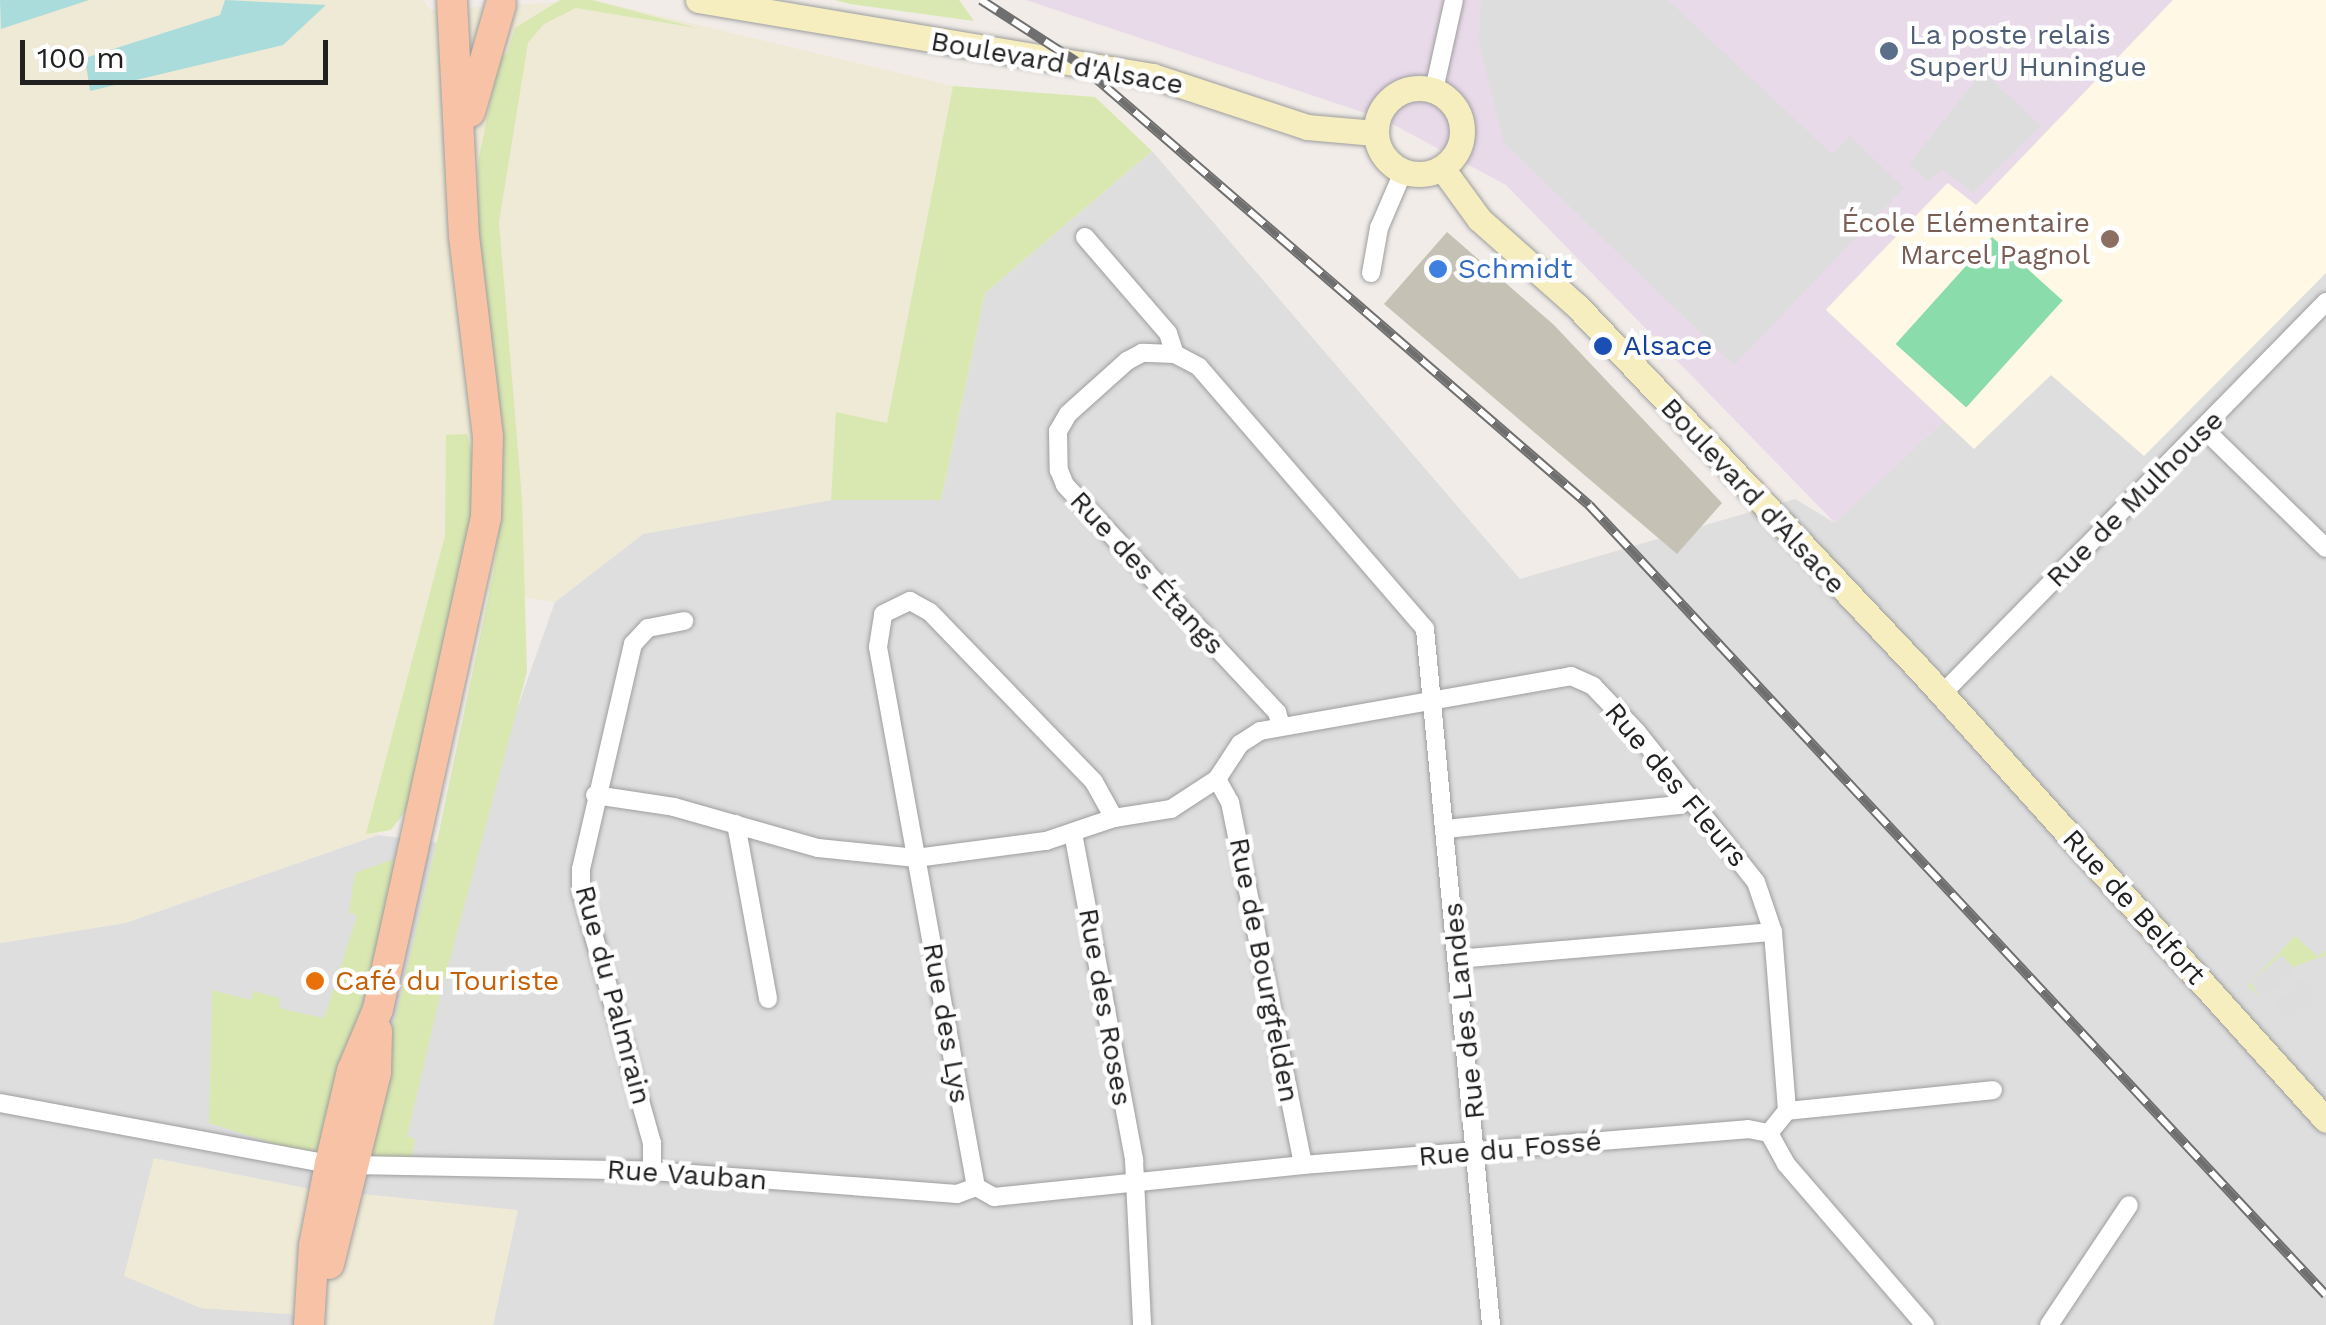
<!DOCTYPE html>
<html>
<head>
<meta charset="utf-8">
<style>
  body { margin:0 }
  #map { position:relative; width:2326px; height:1325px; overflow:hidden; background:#f1ece8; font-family:"Work Sans",sans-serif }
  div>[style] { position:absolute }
  .residential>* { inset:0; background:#dfdede }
  .industrial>* { inset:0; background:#e9daea }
  .education>* { inset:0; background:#fef8e4 }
  .construction>* { inset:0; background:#c5c1b4 }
  .farmland>* { inset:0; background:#eeead5 }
  .grass>* { inset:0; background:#d9e8b1 }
  .pitch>* { inset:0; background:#8adcaa; transform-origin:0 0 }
  .parking>* { inset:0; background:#ddd; transform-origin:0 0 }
  .water>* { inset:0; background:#abdcdc }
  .roads { filter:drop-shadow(0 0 2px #9e9e9e) drop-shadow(0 0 2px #9e9e9e) }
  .street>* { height:18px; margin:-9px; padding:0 9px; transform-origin:9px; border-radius:9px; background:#fff }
  .secondary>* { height:25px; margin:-12.5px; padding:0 12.5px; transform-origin:12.5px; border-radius:12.5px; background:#f7eec0 }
  .secondary>.ring { margin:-12.5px; padding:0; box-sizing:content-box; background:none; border:25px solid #f7eec0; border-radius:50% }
  .primary>* { height:30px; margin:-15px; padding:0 15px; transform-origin:15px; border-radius:15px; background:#f8c2a6 }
  .rail>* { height:10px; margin-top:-5px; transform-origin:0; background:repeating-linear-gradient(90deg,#fff 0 19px,#6f6f6f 0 38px); box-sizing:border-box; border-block:2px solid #6f6f6f }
  .dots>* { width:28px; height:28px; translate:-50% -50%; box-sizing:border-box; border:5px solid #fff; border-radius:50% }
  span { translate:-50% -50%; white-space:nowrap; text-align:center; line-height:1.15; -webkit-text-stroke:9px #fff; paint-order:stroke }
  .service-label { font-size:28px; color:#4e5e75 }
  .left { translate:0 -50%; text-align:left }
  .street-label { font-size:28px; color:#212121 }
  .education-label { font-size:28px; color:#785e54 }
  .right { translate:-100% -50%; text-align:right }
  .shop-label { font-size:28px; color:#366cbe }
  .transit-label { font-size:28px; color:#164399 }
  .food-label { font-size:28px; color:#c56008 }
  .scale { position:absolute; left:20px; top:40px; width:308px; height:45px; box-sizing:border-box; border:5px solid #212121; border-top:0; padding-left:12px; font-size:30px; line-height:35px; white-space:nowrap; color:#212121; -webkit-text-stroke:8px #fff; paint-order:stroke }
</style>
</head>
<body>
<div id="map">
  <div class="residential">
    <div style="clip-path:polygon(2173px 0,2326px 0,2326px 1325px,493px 1325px,517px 1211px,305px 1188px,154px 1159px,125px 1276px,201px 1308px,289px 1314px,324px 1325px,0 1325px,0 943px,125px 923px,378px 835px,468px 847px,555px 602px,643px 534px,831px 500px,941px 500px,985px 293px,1152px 151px,1520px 579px,1795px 499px,1835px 523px,1975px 205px)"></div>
  </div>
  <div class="industrial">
    <div style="clip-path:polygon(1026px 0,2173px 0,1976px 205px,1947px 183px,1826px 309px,1944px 421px,1835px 523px,1506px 185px,1383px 119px)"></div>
  </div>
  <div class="education">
    <div style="clip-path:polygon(2173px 0,2326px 0,2326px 273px,2144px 456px,2051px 375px,1974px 449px,1826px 310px,1948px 183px,1976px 205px)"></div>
  </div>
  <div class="construction">
    <div style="clip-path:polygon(1447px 232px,1554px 325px,1722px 503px,1677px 554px,1384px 304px)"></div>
  </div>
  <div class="farmland">
    <div style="clip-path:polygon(0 0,423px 0,431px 10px,594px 0,953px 86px,887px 424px,837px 413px,831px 500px,643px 534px,555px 602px,442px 585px,378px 835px,125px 923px,0 943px)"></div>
    <div style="clip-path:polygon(154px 1158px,305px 1188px,518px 1210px,493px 1325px,324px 1325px,289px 1314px,201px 1308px,124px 1276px)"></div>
  </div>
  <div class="grass">
    <div style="clip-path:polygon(560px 0,592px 0,697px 28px,576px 8px,544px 24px,528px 43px,499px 222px,522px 499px,527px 672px,441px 992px,407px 1136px,415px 1139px,412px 1157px,376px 1157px,365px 1147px,439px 832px,494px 570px,503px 494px,477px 224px,478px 162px,500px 56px,507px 54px,515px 28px)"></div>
    <div style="clip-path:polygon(835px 0,959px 0,974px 21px,850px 4px)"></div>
    <div style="clip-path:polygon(953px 86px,1095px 97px,1152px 151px,985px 293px,941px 500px,831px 500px,836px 412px,887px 423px)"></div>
    <div style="clip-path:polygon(467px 434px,475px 466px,473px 527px,407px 809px,391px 830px,366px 834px,445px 536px,446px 435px)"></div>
    <div style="clip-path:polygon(400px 857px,325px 1143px,317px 1150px,297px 1151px,209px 1123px,212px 990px,251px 1000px,253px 991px,280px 998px,279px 1008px,324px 1018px,357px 916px,349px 912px,355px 873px)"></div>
    <div style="clip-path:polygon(2295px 936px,2318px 957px,2326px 950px,2326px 955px,2293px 967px,2281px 955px,2252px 983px,2259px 997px,2248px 985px)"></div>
  </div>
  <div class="pitch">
    <div style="left:1992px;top:237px;width:95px;height:144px;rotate:42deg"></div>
  </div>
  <div class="parking">
    <div style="clip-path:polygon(1481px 0,1668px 0,1832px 154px,1850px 136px,1904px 188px,1734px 365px,1504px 143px,1479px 42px)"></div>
    <div style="clip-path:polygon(1988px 76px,2041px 126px,1973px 193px,1943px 170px,1927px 181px,1910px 163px,1978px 77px)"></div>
    <div style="left:2282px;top:955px;width:21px;height:42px;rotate:49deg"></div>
    <div style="left:2303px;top:978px;width:25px;height:40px;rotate:47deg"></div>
  </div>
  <div class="water">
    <div style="clip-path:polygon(0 0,89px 0,1px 29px)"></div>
    <div style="clip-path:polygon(225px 0,326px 5px,283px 45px,90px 91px,85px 58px,220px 15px)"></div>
  </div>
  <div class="roads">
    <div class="street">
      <div style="left:1434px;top:90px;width:92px;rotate:-77.5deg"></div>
      <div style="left:1085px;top:237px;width:127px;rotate:49.2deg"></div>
      <div style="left:1168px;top:333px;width:22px;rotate:72deg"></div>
      <div style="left:1175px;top:354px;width:27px;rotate:28deg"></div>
      <div style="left:1199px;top:367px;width:346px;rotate:49.2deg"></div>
      <div style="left:1425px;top:629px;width:699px;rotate:84.58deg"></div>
      <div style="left:1371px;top:273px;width:46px;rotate:-79.9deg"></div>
      <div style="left:1379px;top:228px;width:61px;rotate:-66.8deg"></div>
      <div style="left:1175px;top:354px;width:33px;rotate:-178deg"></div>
      <div style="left:1142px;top:353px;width:17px;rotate:152deg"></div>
      <div style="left:1127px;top:361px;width:79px;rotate:138.1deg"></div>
      <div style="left:1068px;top:414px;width:20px;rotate:120deg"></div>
      <div style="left:1058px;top:431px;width:39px;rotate:89deg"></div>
      <div style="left:1059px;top:470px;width:16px;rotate:68deg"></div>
      <div style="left:1065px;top:485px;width:311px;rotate:47deg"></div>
      <div style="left:1277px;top:712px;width:15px;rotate:74deg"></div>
      <div style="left:2204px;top:429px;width:170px;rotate:44.3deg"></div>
      <div style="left:1942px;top:694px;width:549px;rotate:-45.59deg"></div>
      <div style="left:1217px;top:779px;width:26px;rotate:61deg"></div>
      <div style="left:1230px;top:802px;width:370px;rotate:78.6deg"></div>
      <div style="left:595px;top:795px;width:80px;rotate:8.6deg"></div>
      <div style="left:674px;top:807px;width:150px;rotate:15.9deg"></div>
      <div style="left:818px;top:848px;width:99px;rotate:5.8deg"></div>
      <div style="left:916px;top:858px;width:131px;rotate:-7.5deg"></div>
      <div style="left:1046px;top:841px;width:72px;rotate:-18.7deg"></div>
      <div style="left:1114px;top:818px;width:58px;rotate:-9deg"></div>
      <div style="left:1171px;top:809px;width:55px;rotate:-33.1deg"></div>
      <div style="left:1217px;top:779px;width:42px;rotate:-56.7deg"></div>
      <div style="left:1240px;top:744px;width:24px;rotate:-33deg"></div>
      <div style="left:1260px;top:731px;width:316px;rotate:-10deg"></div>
      <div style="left:1571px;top:676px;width:24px;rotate:24deg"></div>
      <div style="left:1593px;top:686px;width:64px;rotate:46.3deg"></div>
      <div style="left:1637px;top:732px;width:191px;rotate:51.6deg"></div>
      <div style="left:1756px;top:882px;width:53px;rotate:71.2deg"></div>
      <div style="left:1773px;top:932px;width:180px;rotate:85.5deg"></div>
      <div style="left:736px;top:824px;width:178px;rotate:79.6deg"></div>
      <div style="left:1446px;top:829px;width:234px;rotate:-5.9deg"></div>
      <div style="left:1679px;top:805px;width:14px;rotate:-34deg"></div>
      <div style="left:1073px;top:833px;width:333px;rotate:79.4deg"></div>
      <div style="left:1134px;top:1160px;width:165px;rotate:87.2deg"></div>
      <div style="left:1457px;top:959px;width:317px;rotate:-4.9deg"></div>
      <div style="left:0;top:1103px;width:336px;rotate:10.5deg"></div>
      <div style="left:1769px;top:1133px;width:35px;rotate:61deg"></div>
      <div style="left:1786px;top:1164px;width:213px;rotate:49.2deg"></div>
      <div style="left:353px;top:1165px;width:299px;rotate:1.1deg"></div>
      <div style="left:652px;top:1171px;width:306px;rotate:4.3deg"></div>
      <div style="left:957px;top:1194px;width:20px;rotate:-20deg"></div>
      <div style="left:976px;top:1187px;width:21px;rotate:29deg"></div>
      <div style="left:994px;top:1197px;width:311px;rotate:-5.9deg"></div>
      <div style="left:1303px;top:1165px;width:446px;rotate:-4.6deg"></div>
      <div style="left:1748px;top:1129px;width:21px;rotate:11deg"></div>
      <div style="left:1769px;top:1133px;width:28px;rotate:-51deg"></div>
      <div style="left:1787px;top:1111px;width:207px;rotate:-5.8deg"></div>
      <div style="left:652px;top:1171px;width:28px;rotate:-90deg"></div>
      <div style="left:652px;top:1143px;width:263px;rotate:-105.7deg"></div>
      <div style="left:581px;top:890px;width:21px;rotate:-90deg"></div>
      <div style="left:581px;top:869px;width:231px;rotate:-77deg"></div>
      <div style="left:633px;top:644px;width:22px;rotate:-47deg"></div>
      <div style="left:648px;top:628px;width:37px;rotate:-11deg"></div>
      <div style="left:976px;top:1187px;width:549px;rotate:-100.29deg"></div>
      <div style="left:878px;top:647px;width:33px;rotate:-81deg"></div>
      <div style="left:883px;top:614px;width:30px;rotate:-26deg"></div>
      <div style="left:910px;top:601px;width:23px;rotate:29deg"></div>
      <div style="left:930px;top:612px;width:236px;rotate:46deg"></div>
      <div style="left:1094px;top:782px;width:41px;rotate:60.9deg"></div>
      <div style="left:2049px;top:1325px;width:144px;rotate:-56.3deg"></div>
    </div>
    <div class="secondary">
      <div style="left:698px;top:0;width:461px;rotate:9.5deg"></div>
      <div style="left:1153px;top:76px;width:162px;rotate:18.3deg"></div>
      <div style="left:1307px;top:127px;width:68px;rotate:5deg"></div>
      <div class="ring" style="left:1376px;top:88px;width:61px;height:61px"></div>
      <div style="left:1442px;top:168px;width:63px;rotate:54deg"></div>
      <div style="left:1479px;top:219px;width:131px;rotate:41.6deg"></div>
      <div style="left:1577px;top:306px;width:506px;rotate:46.68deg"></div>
      <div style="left:1924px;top:674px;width:600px;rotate:47.97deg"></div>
    </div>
    <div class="primary">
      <div style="left:470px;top:112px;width:112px;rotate:-74deg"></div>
      <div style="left:329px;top:1264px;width:197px;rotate:-76.2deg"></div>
      <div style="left:376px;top:1073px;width:42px;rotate:-88.6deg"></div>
      <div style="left:309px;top:1325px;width:79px;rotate:-86.4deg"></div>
      <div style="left:314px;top:1246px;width:84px;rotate:-79deg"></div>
      <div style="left:330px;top:1164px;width:96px;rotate:-76.7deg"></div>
      <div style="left:352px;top:1071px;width:67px;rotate:-67.2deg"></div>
      <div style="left:378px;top:1009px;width:504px;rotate:-77.62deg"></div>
      <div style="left:486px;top:517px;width:80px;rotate:-88.6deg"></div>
      <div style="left:488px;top:437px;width:201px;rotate:-96.8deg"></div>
      <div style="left:464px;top:237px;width:237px;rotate:-92.9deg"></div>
    </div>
  </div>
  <div class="rail">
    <div style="left:981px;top:0;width:114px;rotate:32.9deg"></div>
    <div style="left:1077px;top:62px;width:677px;rotate:40.87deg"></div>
    <div style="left:1589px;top:505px;width:1080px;rotate:46.99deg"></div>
  </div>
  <div class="dots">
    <div style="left:1889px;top:51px;background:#5c6f8a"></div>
    <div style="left:2110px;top:239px;background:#8d6e63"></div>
    <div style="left:1438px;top:269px;background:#3f7fe0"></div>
    <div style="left:1603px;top:346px;background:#1a4fb4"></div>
    <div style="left:315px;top:981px;background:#e8710a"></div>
  </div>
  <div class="service-label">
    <span class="left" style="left:1909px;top:51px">La poste relais<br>SuperU Huningue</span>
  </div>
  <div class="street-label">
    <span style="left:1057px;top:63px;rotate:10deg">Boulevard d'Alsace</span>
    <span style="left:1753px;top:496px;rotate:47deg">Boulevard d'Alsace</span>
    <span style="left:2135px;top:499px;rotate:-45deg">Rue de Mulhouse</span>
    <span style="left:1147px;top:573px;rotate:47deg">Rue des Étangs</span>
    <span style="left:1676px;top:785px;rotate:50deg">Rue des Fleurs</span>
    <span style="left:2134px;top:907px;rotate:48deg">Rue de Belfort</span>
    <span style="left:1264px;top:970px;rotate:79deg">Rue de Bourgfelden</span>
    <span style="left:613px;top:995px;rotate:75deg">Rue du Palmrain</span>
    <span style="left:1105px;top:1007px;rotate:80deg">Rue des Roses</span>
    <span style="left:1464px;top:1011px;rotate:-96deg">Rue des Landes</span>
    <span style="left:946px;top:1023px;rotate:80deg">Rue des Lys</span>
    <span style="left:1510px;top:1149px;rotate:-5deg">Rue du Fossé</span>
    <span style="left:687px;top:1175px;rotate:4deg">Rue Vauban</span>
  </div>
  <div class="education-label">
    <span class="right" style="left:2090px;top:239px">École Elémentaire<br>Marcel Pagnol</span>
  </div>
  <div class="shop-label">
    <span class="left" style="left:1458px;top:269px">Schmidt</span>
  </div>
  <div class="transit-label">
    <span class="left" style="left:1623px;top:346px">Alsace</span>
  </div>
  <div class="food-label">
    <span class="left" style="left:335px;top:981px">Café du Touriste</span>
  </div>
  <div class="scale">100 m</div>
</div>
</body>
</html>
